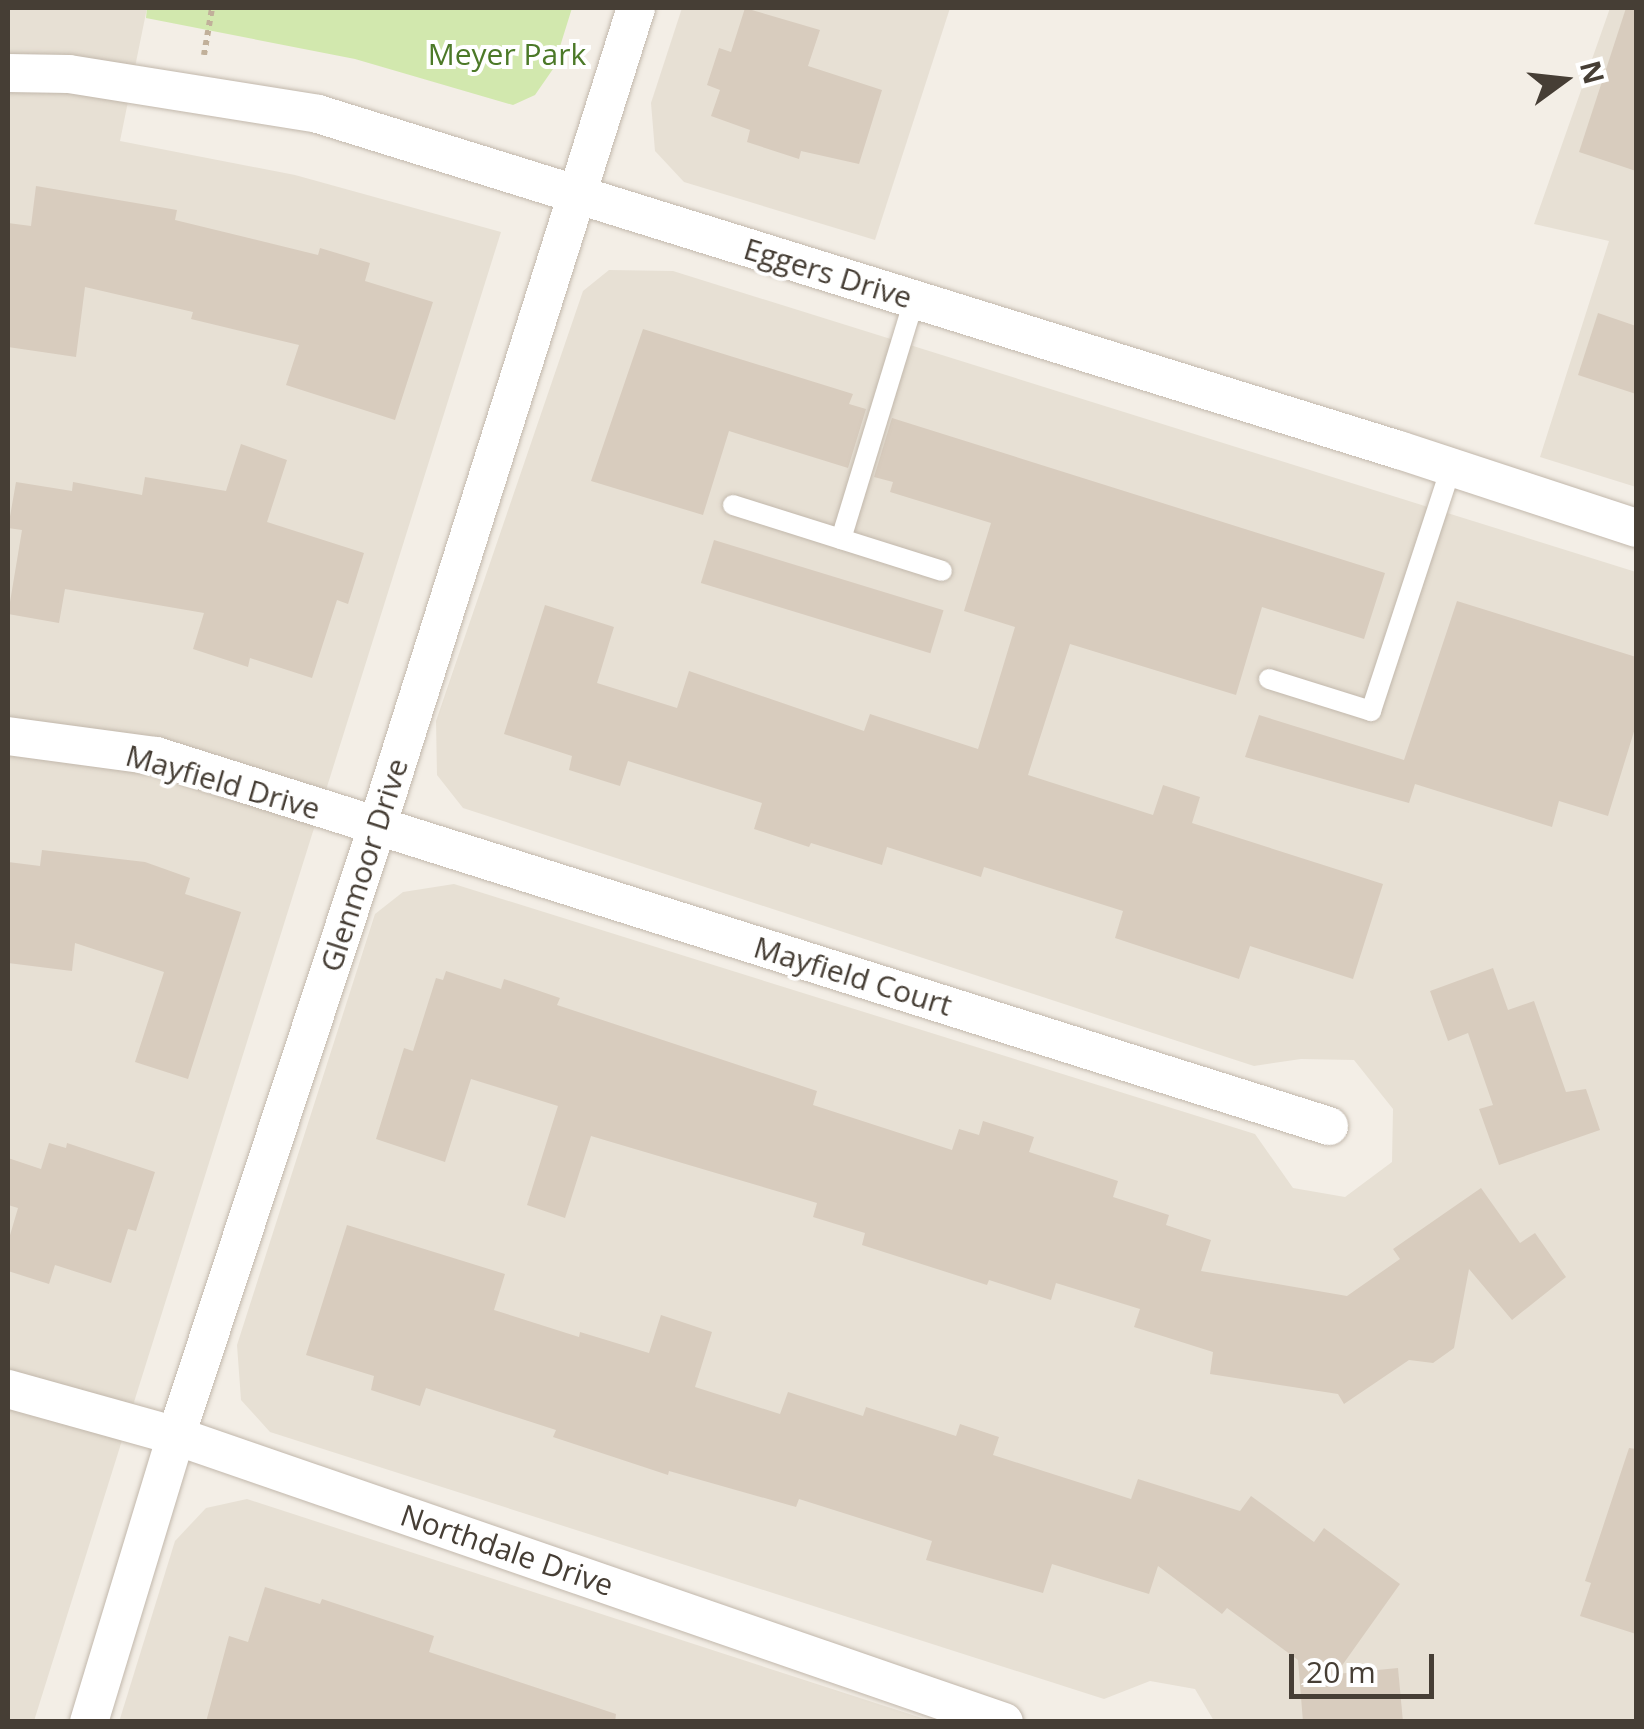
<!DOCTYPE html>
<html>
<head>
<meta charset="utf-8">
<style>
  body { margin:0 }
  #map { position:relative; width:1644px; height:1729px; overflow:hidden; background:#f3eee6; font-family:"Open Sans",sans-serif }
  div>[style] { position:absolute }
  .residential>* { inset:0; background:#e7e0d4 }
  .green>* { inset:0; background:#d2e8ae }
  .building>* { inset:0; background:#d8ccbe; transform-origin:0 0 }
  .path>* { height:6px; margin-top:-3px; transform-origin:0; background:repeating-linear-gradient(90deg,#c1b09a 0 5px,transparent 0 10px) }
  .roads { filter:drop-shadow(0 0 2px #c2b8ac) drop-shadow(0 0 2px #c2b8ac) }
  .lane>* { height:20px; margin:-10px; padding:0 10px; transform-origin:10px; border-radius:10px; background:#fff }
  .street>* { height:38px; margin:-19px; padding:0 19px; transform-origin:19px; border-radius:19px; background:#fff }
  span { translate:-50% -50%; white-space:nowrap; text-align:center; line-height:1.15; -webkit-text-stroke:8px #fff; paint-order:stroke }
  .park-label { font-size:30px; color:#4c7928 }
  .street-label { font-size:30px; color:#463e35 }
  .frame { position:absolute; inset:0; border:10px solid #463e35; pointer-events:none }
  .north { position:absolute; left:1514px; top:30px; width:100px; height:100px; -webkit-text-stroke:8px #fff; paint-order:stroke; rotate:75deg; font-size:28px; font-weight:700; line-height:40px; text-align:center; color:#463e35 }
  .north::after { content:''; display:block; margin:auto; width:35px; height:45px; background:#463e35; clip-path:polygon(50% 0,100% 100%,50% 72%,0 100%) }
  .scale { position:absolute; left:1289px; top:1654px; width:145px; height:45px; box-sizing:border-box; border:5px solid #463e35; border-top:0; padding-left:12px; font-size:30px; line-height:35px; white-space:nowrap; color:#463e35; -webkit-text-stroke:8px #fff; paint-order:stroke }
</style>
</head>
<body>
<div id="map">
  <div class="residential">
    <div style="clip-path:polygon(8px 8px,147px 8px,120px 141px,295px 175px,501px 232px,34px 1721px,8px 1722px)"></div>
    <div style="clip-path:polygon(682px 8px,950px 8px,875px 240px,684px 182px,655px 151px,651px 103px)"></div>
    <div style="clip-path:polygon(1610px 8px,1636px 8px,1636px 487px,1540px 457px,1609px 241px,1534px 224px)"></div>
    <div style="clip-path:polygon(609px 270px,673px 271px,1636px 572px,1636px 1721px,1214px 1721px,1195px 1689px,1150px 1681px,1104px 1699px,270px 1432px,241px 1400px,237px 1345px,375px 914px,403px 892px,454px 884px,1255px 1134px,1293px 1188px,1345px 1197px,1392px 1162px,1393px 1109px,1354px 1060px,1301px 1059px,1254px 1066px,463px 808px,437px 775px,436px 721px,583px 291px)"></div>
    <div style="clip-path:polygon(247px 1499px,931px 1721px,119px 1722px,175px 1541px,206px 1508px)"></div>
  </div>
  <div class="green">
    <div style="clip-path:polygon(147px 8px,572px 8px,553px 69px,535px 95px,513px 105px,355px 59px,146px 18px)"></div>
  </div>
  <div class="building">
    <div style="clip-path:polygon(745px 8px,820px 30px,808px 66px,882px 90px,859px 164px,801px 151px,799px 159px,747px 142px,750px 130px,711px 116px,720px 90px,707px 85px,719px 48px,731px 52px)"></div>
    <div style="clip-path:polygon(1626px 8px,1636px 8px,1636px 171px,1579px 152px)"></div>
    <div style="clip-path:polygon(36px 186px,177px 210px,175px 220px,318px 255px,320px 248px,370px 263px,365px 281px,433px 302px,395px 420px,286px 385px,299px 345px,191px 319px,193px 312px,85px 287px,76px 357px,8px 347px,8px 223px,31px 226px)"></div>
    <div style="clip-path:polygon(1598px 313px,1636px 326px,1636px 394px,1578px 375px)"></div>
    <div style="clip-path:polygon(643px 329px,853px 394px,849px 404px,866px 409px,848px 468px,729px 431px,703px 515px,591px 481px)"></div>
    <div style="clip-path:polygon(892px 418px,1385px 573px,1364px 639px,1262px 607px,1236px 695px,1070px 644px,1028px 775px,1153px 815px,1163px 785px,1200px 797px,1192px 823px,1383px 884px,1353px 979px,1250px 946px,1239px 979px,1115px 938px,1123px 911px,984px 867px,981px 877px,887px 847px,882px 865px,811px 843px,809px 847px,754px 829px,762px 803px,628px 761px,620px 786px,569px 770px,572px 756px,504px 734px,545px 605px,614px 627px,597px 683px,677px 708px,689px 671px,864px 731px,870px 714px,978px 749px,1015px 627px,964px 611px,991px 523px,890px 492px,893px 482px,874px 477px)"></div>
    <div style="clip-path:polygon(241px 444px,287px 460px,267px 522px,364px 553px,348px 604px,337px 600px,312px 678px,250px 658px,248px 667px,193px 649px,204px 613px,65px 589px,59px 623px,8px 614px,22px 530px,8px 528px,16px 482px,72px 491px,73px 482px,142px 495px,145px 477px,226px 491px)"></div>
    <div style="left:714px;top:540px;width:240px;height:45px;rotate:17deg"></div>
    <div style="clip-path:polygon(1457px 601px,1636px 657px,1636px 725px,1608px 816px,1559px 801px,1552px 827px,1415px 784px,1409px 803px,1245px 757px,1259px 715px,1404px 760px)"></div>
    <div style="clip-path:polygon(42px 850px,145px 862px,190px 878px,185px 894px,241px 912px,188px 1079px,135px 1062px,164px 972px,75px 943px,72px 971px,8px 963px,8px 862px,40px 866px)"></div>
    <div style="clip-path:polygon(1493px 968px,1508px 1010px,1534px 1001px,1566px 1092px,1586px 1089px,1600px 1130px,1499px 1165px,1479px 1109px,1493px 1105px,1468px 1033px,1448px 1041px,1430px 991px)"></div>
    <div style="clip-path:polygon(446px 971px,501px 989px,504px 979px,560px 998px,557px 1005px,817px 1091px,813px 1105px,952px 1150px,959px 1129px,979px 1135px,983px 1121px,1034px 1137px,1029px 1152px,1118px 1181px,1113px 1197px,1169px 1215px,1166px 1225px,1211px 1240px,1201px 1271px,1347px 1296px,1400px 1259px,1393px 1249px,1481px 1188px,1520px 1243px,1535px 1233px,1566px 1277px,1512px 1320px,1469px 1269px,1454px 1348px,1433px 1363px,1409px 1360px,1344px 1404px,1338px 1394px,1210px 1374px,1213px 1352px,1134px 1327px,1140px 1309px,1056px 1283px,1051px 1300px,989px 1280px,987px 1285px,862px 1245px,865px 1233px,813px 1217px,817px 1203px,591px 1136px,565px 1218px,527px 1205px,558px 1106px,471px 1079px,445px 1162px,376px 1139px,404px 1048px,413px 1051px,436px 978px,443px 980px)"></div>
    <div style="clip-path:polygon(49px 1143px,66px 1148px,67px 1143px,155px 1172px,136px 1231px,128px 1229px,111px 1283px,55px 1265px,49px 1284px,8px 1271px,8px 1242px,18px 1208px,8px 1205px,8px 1158px,41px 1169px)"></div>
    <div style="clip-path:polygon(347px 1225px,505px 1274px,494px 1310px,579px 1337px,580px 1332px,649px 1353px,661px 1315px,712px 1332px,695px 1387px,780px 1414px,788px 1392px,863px 1416px,866px 1407px,956px 1436px,960px 1424px,999px 1437px,993px 1455px,1131px 1499px,1138px 1479px,1240px 1511px,1251px 1496px,1314px 1542px,1324px 1528px,1400px 1584px,1336px 1674px,1398px 1668px,1403px 1722px,1303px 1722px,1298px 1660px,1227px 1608px,1222px 1614px,1158px 1566px,1149px 1594px,1052px 1564px,1043px 1593px,926px 1560px,932px 1541px,799px 1499px,796px 1507px,669px 1471px,668px 1475px,553px 1437px,556px 1430px,426px 1388px,420px 1406px,371px 1390px,374px 1376px,306px 1355px)"></div>
    <div style="clip-path:polygon(1629px 1448px,1636px 1449px,1636px 1634px,1580px 1616px,1591px 1583px,1585px 1581px)"></div>
    <div style="clip-path:polygon(265px 1587px,320px 1604px,322px 1599px,434px 1636px,429px 1652px,616px 1714px,615px 1722px,206px 1722px,229px 1636px,248px 1642px)"></div>
  </div>
  <div class="path">
    <div style="left:204px;top:55px;width:48px;rotate:-80.3deg"></div>
  </div>
  <div class="roads">
    <div class="lane">
      <div style="left:733px;top:505px;width:219px;rotate:17.5deg"></div>
      <div style="left:841px;top:539px;width:250px;rotate:-73deg"></div>
      <div style="left:1269px;top:679px;width:107px;rotate:17.4deg"></div>
      <div style="left:1371px;top:711px;width:256px;rotate:-71.8deg"></div>
    </div>
    <div class="street">
      <div style="left:8px;top:73px;width:61px;rotate:0.9deg"></div>
      <div style="left:69px;top:74px;width:252px;rotate:9.1deg"></div>
      <div style="left:318px;top:114px;width:1132px;rotate:17.27deg"></div>
      <div style="left:1399px;top:450px;width:250px;rotate:18.2deg"></div>
      <div style="left:8px;top:736px;width:149px;rotate:7.7deg"></div>
      <div style="left:156px;top:756px;width:1230px;rotate:17.51deg"></div>
      <div style="left:8px;top:1389px;width:174px;rotate:15.6deg"></div>
      <div style="left:176px;top:1436px;width:876px;rotate:19.06deg"></div>
      <div style="left:89px;top:1722px;width:299px;rotate:-73.1deg"></div>
      <div style="left:176px;top:1436px;width:641px;rotate:-71.73deg"></div>
      <div style="left:377px;top:827px;width:859px;rotate:-72.45deg"></div>
    </div>
  </div>
  <div class="park-label">
    <span style="left:507px;top:54px">Meyer Park</span>
  </div>
  <div class="street-label">
    <span style="left:828px;top:273px;rotate:17deg">Eggers Drive</span>
    <span style="left:223px;top:782px;rotate:16deg">Mayfield Drive</span>
    <span style="left:364px;top:865px;rotate:-72deg">Glenmoor Drive</span>
    <span style="left:853px;top:976px;rotate:17deg">Mayfield Court</span>
    <span style="left:507px;top:1550px;rotate:19deg">Northdale Drive</span>
  </div>
  <div class="frame"></div>
  <div class="north">N</div>
  <div class="scale">20 m</div>
</div>
</body>
</html>
